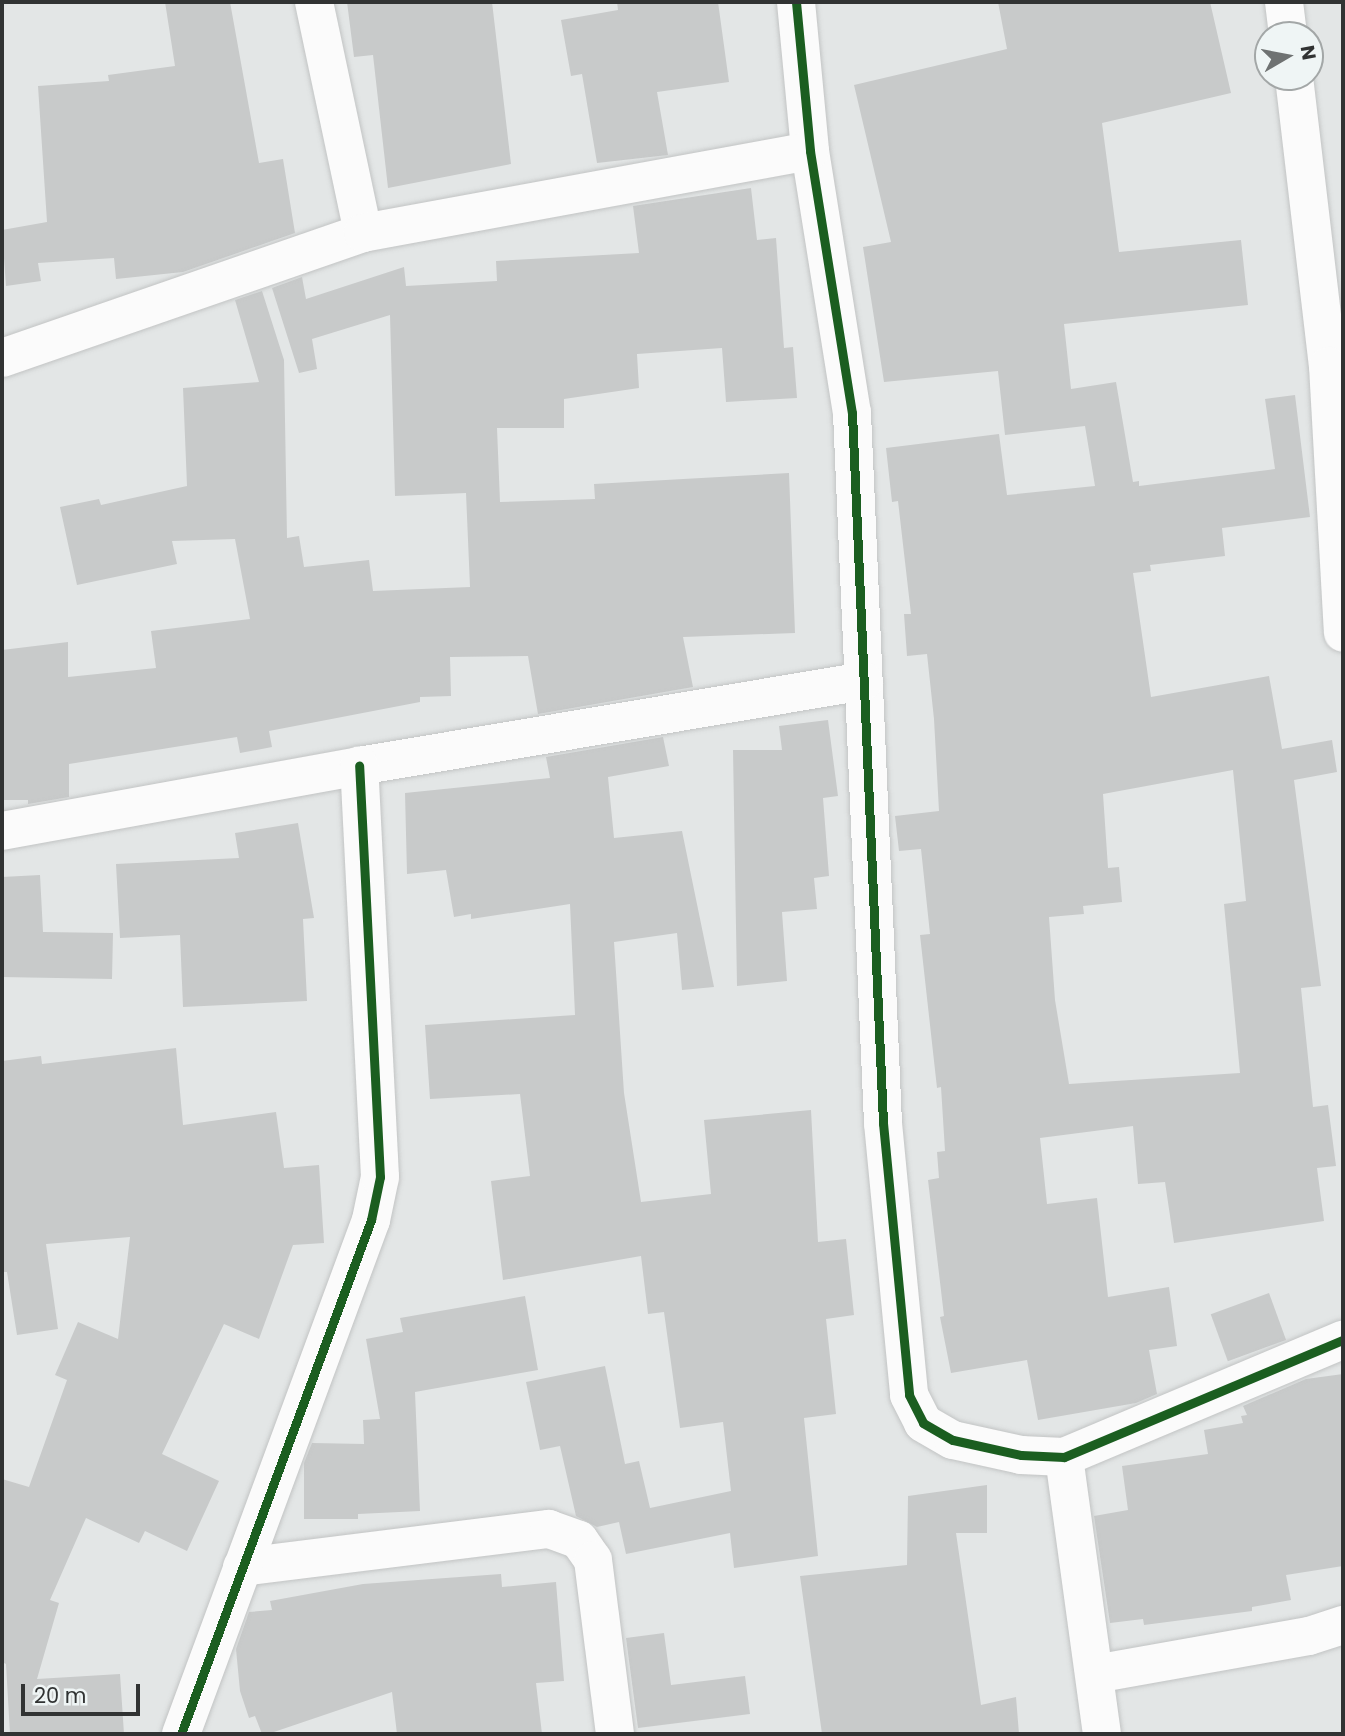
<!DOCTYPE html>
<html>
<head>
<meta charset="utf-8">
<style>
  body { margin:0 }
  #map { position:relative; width:1345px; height:1736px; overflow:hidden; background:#e3e6e6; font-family:Poppins,sans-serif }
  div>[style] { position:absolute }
  .building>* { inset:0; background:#c8caca; transform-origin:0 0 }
  .roads { filter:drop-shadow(0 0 2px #c2c4c4) drop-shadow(0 0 2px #c2c4c4) }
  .minor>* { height:38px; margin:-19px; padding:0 19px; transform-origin:19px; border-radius:19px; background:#fbfbfb }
  .cycleway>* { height:9px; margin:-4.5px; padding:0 4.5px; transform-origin:4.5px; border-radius:4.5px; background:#1b5e20 }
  span { translate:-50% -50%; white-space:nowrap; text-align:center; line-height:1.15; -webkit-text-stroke:5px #eff5f5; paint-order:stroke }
  .frame { position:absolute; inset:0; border:4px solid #313333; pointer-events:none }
  .north { position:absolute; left:1254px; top:21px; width:70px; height:70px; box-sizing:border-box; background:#eff5f5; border:2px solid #a3a7a7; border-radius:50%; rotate:80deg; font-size:19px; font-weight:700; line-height:28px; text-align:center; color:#313333 }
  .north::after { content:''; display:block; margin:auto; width:24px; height:32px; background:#6f7272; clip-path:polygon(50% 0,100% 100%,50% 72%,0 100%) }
  .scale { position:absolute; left:21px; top:1684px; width:119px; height:32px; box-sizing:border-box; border:4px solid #313333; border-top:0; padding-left:9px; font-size:21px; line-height:24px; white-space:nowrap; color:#313333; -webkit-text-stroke:5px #eff5f5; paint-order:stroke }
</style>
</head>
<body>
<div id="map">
  <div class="building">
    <div style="clip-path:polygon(165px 2px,230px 2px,259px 163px,283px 159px,295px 233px,183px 272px,116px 279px,114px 258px,38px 263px,41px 281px,6px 286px,2px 230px,47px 222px,38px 86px,109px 81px,108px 75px,175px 66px)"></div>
    <div style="clip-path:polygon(347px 2px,492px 2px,511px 164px,388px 188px,373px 55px,354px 57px)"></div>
    <div style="clip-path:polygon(617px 2px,718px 2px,729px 82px,657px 92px,668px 155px,597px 163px,582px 74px,571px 76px,561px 20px,618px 10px)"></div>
    <div style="clip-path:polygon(evenodd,998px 2px,1210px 2px,1231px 93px,1102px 123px,1119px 252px,1241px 240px,1248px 305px,1064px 324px,1071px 389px,1116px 382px,1133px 482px,1139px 481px,1139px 486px,1275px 469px,1265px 399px,1295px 395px,1310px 517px,1222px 528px,1225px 556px,1150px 565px,1151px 571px,1133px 573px,1151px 697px,1269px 676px,1282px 749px,1332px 740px,1337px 772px,1294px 780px,1321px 986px,1301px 988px,1313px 1107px,1328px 1105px,1336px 1166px,1317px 1168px,1324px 1221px,1174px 1243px,1165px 1182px,1138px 1184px,1133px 1126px,1040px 1138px,1047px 1204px,1097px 1198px,1108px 1297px,1169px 1287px,1177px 1346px,1149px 1350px,1157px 1394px,1136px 1403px,1038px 1420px,1027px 1360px,951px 1373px,940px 1317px,944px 1316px,928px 1180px,939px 1178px,937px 1152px,945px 1151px,941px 1087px,937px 1088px,920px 935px,930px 934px,921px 849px,899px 851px,895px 816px,939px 811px,934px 719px,927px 654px,907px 656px,904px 614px,911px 614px,898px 501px,892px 502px,886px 448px,999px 434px,1007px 495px,1095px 486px,1085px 426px,1005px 435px,998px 371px,884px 382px,863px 247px,891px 242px,854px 85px,1007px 49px,998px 2px,1233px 770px,1246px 901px,1224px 904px,1240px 1073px,1069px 1084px,1055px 1000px,1049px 917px,1084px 914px,1083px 906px,1122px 902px,1119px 867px,1108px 868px,1103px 794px,1233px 770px)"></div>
    <div style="clip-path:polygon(751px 188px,757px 240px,776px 238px,784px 348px,793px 347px,797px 398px,726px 402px,722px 348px,637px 354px,639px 388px,564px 399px,564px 428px,497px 428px,500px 502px,595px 499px,594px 484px,789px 473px,795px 633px,683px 637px,693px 687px,538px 714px,528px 656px,450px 657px,451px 696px,420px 697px,420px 702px,269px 731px,272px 747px,240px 753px,237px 737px,69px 764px,69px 797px,28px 804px,28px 800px,2px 800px,2px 650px,68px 642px,68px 677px,156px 668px,151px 631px,250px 619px,235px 539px,172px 541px,177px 564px,77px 585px,60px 507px,99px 499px,101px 505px,187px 486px,183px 388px,259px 382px,235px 300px,262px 291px,284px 360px,287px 538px,299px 536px,304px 567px,369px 560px,373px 591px,470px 587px,466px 493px,395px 496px,390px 315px,312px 339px,317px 369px,299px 373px,272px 288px,302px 277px,306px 299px,404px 267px,406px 286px,497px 281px,496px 261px,639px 253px,633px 206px)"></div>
    <div style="clip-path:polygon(828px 720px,838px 796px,823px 798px,829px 876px,814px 878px,817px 909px,782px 912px,787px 981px,737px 986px,733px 750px,782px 750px,779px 726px)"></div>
    <div style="clip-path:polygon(663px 737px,669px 766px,608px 777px,614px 838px,682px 831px,714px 987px,682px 990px,677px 933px,614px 942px,624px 1093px,641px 1202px,711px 1194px,704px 1120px,811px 1110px,818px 1242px,846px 1239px,854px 1315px,826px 1319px,836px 1414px,804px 1418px,818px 1556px,734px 1568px,730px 1533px,626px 1554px,619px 1522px,597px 1527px,576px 1516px,560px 1446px,540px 1450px,526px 1382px,605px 1366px,625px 1464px,639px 1461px,650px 1508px,731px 1491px,723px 1422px,680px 1428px,664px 1312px,648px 1314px,641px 1256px,503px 1280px,491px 1181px,530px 1176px,520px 1094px,430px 1099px,425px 1025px,575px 1015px,570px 904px,471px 919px,471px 914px,454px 917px,446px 870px,407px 874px,405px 793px,550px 778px,546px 757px)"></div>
    <div style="clip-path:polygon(298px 823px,314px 918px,303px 919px,307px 1001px,183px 1007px,180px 935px,120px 938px,116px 864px,239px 858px,235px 833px)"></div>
    <div style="clip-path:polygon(40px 875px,43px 932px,113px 933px,112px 979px,2px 977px,2px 877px)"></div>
    <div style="clip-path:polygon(176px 1048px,183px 1125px,276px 1112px,284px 1168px,319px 1165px,324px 1243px,293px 1245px,259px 1339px,224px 1324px,162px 1454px,219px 1481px,187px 1551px,145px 1531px,139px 1543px,86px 1518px,50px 1600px,59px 1603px,37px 1679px,120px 1674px,124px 1734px,10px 1734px,6px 1664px,2px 1662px,2px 1479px,29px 1487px,67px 1380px,55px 1375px,78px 1322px,118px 1339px,130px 1237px,46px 1244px,58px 1329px,17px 1335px,7px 1272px,2px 1272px,2px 1061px,41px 1056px,42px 1064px)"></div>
    <div style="left:1269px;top:1293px;width:50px;height:62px;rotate:70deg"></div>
    <div style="clip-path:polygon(525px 1296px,538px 1370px,415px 1392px,420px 1511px,358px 1514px,358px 1519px,304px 1519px,304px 1463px,312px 1443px,364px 1444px,363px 1420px,380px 1419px,366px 1339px,403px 1332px,400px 1318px)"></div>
    <div style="clip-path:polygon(1343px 1374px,1343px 1566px,1286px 1575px,1291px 1600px,1252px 1607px,1252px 1611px,1144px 1625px,1143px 1619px,1110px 1623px,1094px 1516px,1128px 1510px,1122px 1466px,1208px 1454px,1204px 1430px,1243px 1423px,1241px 1416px,1247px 1415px,1243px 1406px,1306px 1379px)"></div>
    <div style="clip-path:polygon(987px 1485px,987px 1533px,956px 1533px,981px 1705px,1016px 1697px,1019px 1734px,822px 1734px,800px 1576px,907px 1565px,908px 1496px)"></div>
    <div style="clip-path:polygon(501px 1574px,502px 1587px,556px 1582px,564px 1681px,536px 1683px,542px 1734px,397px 1734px,392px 1692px,268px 1734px,262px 1734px,255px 1716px,249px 1718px,240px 1691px,236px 1649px,249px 1612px,272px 1610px,270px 1601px,363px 1584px)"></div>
    <div style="clip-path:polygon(664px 1633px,671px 1685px,745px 1676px,750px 1714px,638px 1728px,626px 1638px)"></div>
  </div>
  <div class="roads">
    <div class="minor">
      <div style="left:314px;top:2px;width:236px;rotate:78deg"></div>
      <div style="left:796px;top:2px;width:150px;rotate:84.6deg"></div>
      <div style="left:810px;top:151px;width:265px;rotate:80.9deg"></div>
      <div style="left:852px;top:413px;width:711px;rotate:87.5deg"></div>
      <div style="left:883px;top:1123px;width:273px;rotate:84.5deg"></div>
      <div style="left:909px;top:1395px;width:31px;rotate:63deg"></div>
      <div style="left:923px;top:1423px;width:34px;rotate:30deg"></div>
      <div style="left:953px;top:1440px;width:70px;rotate:12.4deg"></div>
      <div style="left:1021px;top:1455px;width:43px;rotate:2.7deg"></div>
      <div style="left:1064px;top:1457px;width:303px;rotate:-22.8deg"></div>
      <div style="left:1284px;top:2px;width:33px;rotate:83deg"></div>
      <div style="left:1294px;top:77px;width:291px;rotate:83.3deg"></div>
      <div style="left:1328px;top:366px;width:267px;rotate:86.8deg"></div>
      <div style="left:2px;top:358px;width:382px;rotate:-19.1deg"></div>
      <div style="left:363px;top:233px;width:454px;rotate:-10.4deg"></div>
      <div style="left:2px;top:831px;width:363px;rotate:-10.3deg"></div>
      <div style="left:359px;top:766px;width:512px;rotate:-9.55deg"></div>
      <div style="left:1064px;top:1457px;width:280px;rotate:82.2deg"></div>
      <div style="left:242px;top:1567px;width:309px;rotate:-7.1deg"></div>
      <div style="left:549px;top:1529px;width:32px;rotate:20deg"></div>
      <div style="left:579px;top:1540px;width:24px;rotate:55deg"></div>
      <div style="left:593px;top:1560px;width:175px;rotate:82.8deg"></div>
      <div style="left:1095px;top:1674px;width:217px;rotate:-10.1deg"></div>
      <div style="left:1309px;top:1636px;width:36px;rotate:-18deg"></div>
      <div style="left:181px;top:1734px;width:548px;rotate:-69.71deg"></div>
      <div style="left:371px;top:1220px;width:44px;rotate:-78.2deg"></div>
      <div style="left:380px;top:1177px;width:412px;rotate:-92.9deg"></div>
    </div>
  </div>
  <div class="cycleway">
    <div style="left:796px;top:2px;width:150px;rotate:84.6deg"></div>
    <div style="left:810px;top:151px;width:265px;rotate:80.9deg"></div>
    <div style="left:852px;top:413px;width:711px;rotate:87.5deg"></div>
    <div style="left:883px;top:1123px;width:273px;rotate:84.5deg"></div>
    <div style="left:909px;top:1395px;width:31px;rotate:63deg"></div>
    <div style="left:923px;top:1423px;width:34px;rotate:30deg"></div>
    <div style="left:953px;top:1440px;width:70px;rotate:12.4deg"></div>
    <div style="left:1021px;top:1455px;width:43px;rotate:2.7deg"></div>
    <div style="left:1064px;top:1457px;width:303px;rotate:-22.8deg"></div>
    <div style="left:181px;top:1734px;width:548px;rotate:-69.71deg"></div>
    <div style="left:371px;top:1220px;width:44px;rotate:-78.2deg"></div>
    <div style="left:380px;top:1177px;width:412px;rotate:-92.9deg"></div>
  </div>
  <div class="frame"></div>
  <div class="north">N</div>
  <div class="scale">20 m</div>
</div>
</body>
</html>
